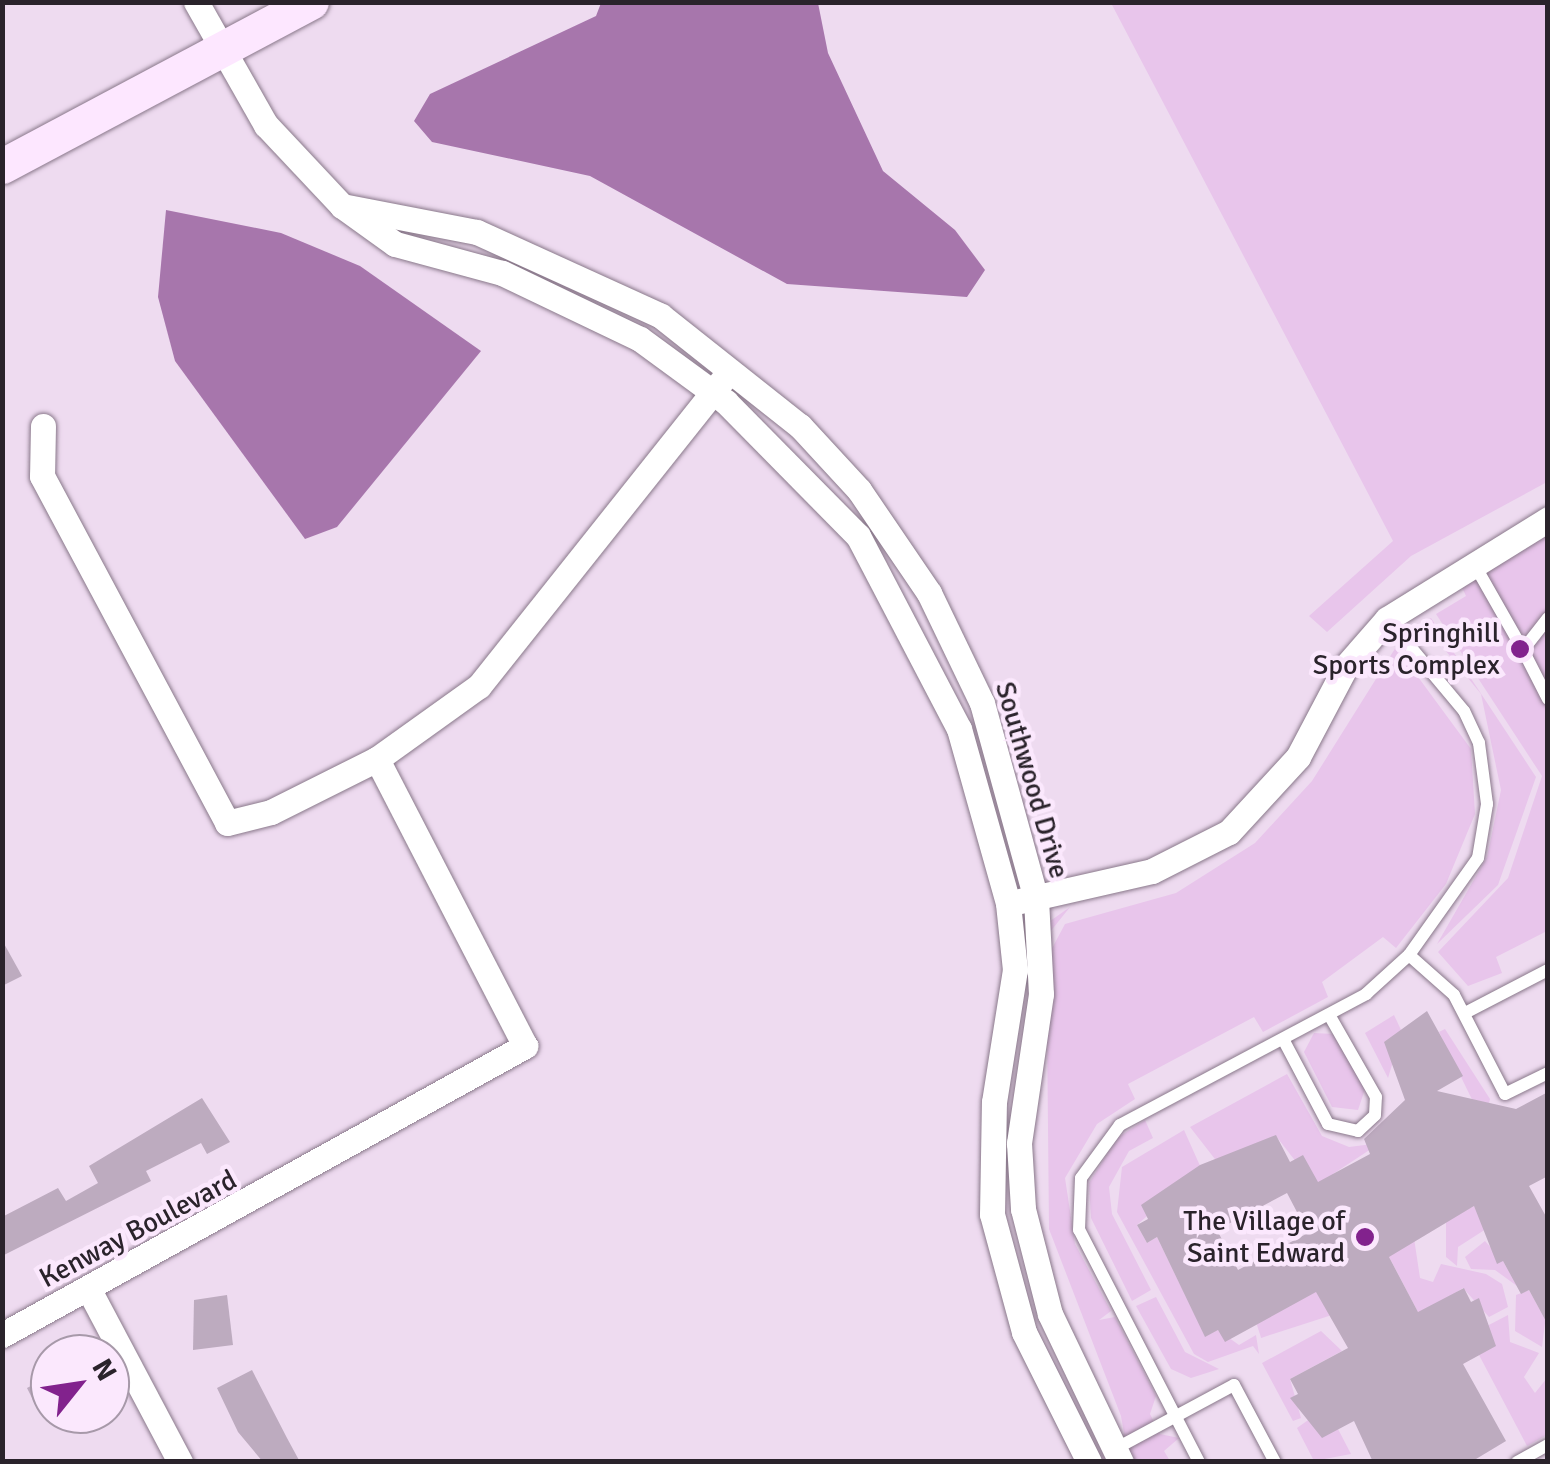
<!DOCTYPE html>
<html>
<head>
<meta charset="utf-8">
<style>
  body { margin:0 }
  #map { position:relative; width:1550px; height:1464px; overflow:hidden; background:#eedbf0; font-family:Signika,sans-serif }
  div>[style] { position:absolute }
  .green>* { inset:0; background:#e8c5eb; transform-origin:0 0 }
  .water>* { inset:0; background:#a776ac }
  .building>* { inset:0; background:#bdabbf }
  .roads { filter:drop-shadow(0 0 2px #89788a) drop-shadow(0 0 2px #89788a) }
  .lane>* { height:12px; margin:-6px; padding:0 6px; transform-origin:6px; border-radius:6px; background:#fff }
  .street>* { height:25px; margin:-12.5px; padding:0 12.5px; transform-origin:12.5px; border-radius:12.5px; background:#fff }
  .secondary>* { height:35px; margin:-17.5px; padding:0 17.5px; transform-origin:17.5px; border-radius:17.5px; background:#fde7ff }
  .dots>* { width:28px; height:28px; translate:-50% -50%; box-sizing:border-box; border:5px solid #fbe8fd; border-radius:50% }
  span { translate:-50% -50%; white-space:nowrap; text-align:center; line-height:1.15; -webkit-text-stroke:9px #fbe8fd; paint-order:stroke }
  .poi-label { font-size:28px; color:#2a232b }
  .right { translate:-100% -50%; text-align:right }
  .street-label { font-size:28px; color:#2a232b }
  .frame { position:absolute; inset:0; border:5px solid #2a232b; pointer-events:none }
  .north { position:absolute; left:30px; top:1334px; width:100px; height:100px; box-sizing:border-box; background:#fbe8fd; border:2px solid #a799a9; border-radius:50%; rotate:60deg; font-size:28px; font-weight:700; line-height:40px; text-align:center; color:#2a232b }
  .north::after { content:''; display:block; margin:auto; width:35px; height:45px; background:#82228d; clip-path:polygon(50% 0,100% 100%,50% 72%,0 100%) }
</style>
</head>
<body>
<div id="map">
  <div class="green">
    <div style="clip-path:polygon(1111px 3px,1547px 3px,1547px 482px,1411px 556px,1327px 632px,1309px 616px,1393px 541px)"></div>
    <div style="clip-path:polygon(1547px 535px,1547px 931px,1496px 957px,1502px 973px,1468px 986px,1438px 952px,1508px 878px,1542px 776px,1436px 614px,1466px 596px,1459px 581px)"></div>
    <div style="clip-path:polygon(1431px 618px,1536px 777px,1498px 885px,1437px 944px,1487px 857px,1501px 790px,1481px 694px,1423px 623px)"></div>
    <div style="clip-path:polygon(1396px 647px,1471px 749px,1475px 814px,1446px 884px,1396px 948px,1383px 937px,1322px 982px,1328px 997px,1263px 1032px,1254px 1017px,1128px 1084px,1135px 1099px,1097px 1124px,1065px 1178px,1075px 1244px,1111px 1311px,1099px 1320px,1115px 1317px,1156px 1396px,1150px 1414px,1160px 1434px,1179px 1438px,1164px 1451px,1170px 1461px,1129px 1461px,1121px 1416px,1049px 1229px,1046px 924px,1070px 907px,1050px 932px,1049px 954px,1065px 924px,1176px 893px,1255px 843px,1312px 781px)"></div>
    <div style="clip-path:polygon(1394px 1015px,1402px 1032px,1388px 1078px,1365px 1033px)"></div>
    <div style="clip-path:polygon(1445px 1029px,1490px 1099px,1484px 1124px,1439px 1032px)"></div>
    <div style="clip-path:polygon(1314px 1033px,1333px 1034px,1365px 1089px,1358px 1110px,1332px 1107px,1304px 1052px)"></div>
    <div style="clip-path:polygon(1287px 1074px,1322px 1136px,1349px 1147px,1380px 1143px,1333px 1174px,1331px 1207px,1276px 1136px,1218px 1163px,1190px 1127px)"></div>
    <div style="clip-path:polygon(1145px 1120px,1153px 1138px,1129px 1151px,1109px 1187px,1112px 1214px,1151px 1290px,1132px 1301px,1091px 1218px,1089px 1183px,1117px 1138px)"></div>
    <div style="clip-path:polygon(1184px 1130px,1201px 1168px,1137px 1225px,1147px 1243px,1157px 1237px,1205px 1336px,1218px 1330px,1239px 1345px,1256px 1335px,1259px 1354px,1253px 1346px,1208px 1362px,1194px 1354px,1117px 1212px,1122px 1167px)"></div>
    <div style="clip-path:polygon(1474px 1206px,1486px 1229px,1458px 1247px,1457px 1266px,1446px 1257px,1446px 1221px)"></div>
    <div style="clip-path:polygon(1414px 1238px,1420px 1278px,1433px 1282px,1441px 1264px,1486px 1274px,1502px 1284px,1508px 1307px,1489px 1317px,1463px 1288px,1420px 1316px,1387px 1253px)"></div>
    <div style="clip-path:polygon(1485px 1241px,1503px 1261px,1517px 1286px,1495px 1270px,1471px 1269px,1465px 1257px)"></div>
    <div style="left:1321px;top:1289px;width:28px;height:72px;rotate:72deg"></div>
    <div style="clip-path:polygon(1529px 1290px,1540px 1310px,1547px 1307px,1542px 1347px,1515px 1331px,1516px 1295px)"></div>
    <div style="clip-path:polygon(1156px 1297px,1185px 1352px,1219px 1369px,1191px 1378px,1171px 1369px,1136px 1306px)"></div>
    <div style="clip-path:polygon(1508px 1315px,1510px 1342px,1539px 1353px,1524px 1377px,1535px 1393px,1547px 1378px,1547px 1435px,1527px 1446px,1479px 1355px,1485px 1327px)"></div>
    <div style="clip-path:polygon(1321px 1331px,1342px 1351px,1290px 1379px,1301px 1418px,1293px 1421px,1262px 1363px)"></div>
    <div style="clip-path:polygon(1311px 1418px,1338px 1429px,1351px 1454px,1314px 1461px,1297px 1428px)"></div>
  </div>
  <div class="water">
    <div style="clip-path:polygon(601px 3px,818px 3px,828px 53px,883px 171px,955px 230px,985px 270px,967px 297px,787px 284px,590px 176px,432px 142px,414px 121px,430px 94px,596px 16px)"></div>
    <div style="clip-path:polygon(166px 210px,281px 233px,360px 266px,481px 351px,337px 527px,305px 539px,175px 361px,158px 297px)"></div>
  </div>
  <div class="building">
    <div style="clip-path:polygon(2px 940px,22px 976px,2px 986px)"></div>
    <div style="clip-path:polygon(evenodd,1427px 1011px,1463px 1076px,1437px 1091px,1516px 1109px,1548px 1092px,1548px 1176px,1529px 1186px,1548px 1220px,1548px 1325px,1529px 1290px,1521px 1294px,1503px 1261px,1497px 1264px,1474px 1206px,1389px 1257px,1418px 1312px,1464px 1288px,1471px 1302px,1479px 1298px,1496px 1346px,1463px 1364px,1506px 1441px,1471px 1462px,1373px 1462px,1354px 1421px,1322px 1438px,1290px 1398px,1298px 1394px,1290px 1379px,1348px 1348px,1316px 1292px,1225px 1342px,1218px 1330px,1205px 1337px,1157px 1237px,1147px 1243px,1137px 1225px,1148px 1219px,1141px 1205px,1200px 1165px,1276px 1135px,1290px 1162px,1303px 1155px,1318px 1182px,1370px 1154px,1364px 1139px,1405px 1100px,1384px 1042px,1427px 1011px,1287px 1193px,1308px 1233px,1238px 1270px,1217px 1230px,1287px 1193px)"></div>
    <div style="clip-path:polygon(202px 1098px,230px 1142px,207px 1154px,201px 1143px,146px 1171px,151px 1181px,2px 1256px,2px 1217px,58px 1188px,66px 1201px,98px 1183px,89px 1166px)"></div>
    <div style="clip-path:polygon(227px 1295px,233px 1345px,193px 1350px,194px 1300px)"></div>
    <div style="clip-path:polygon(252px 1370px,287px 1438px,300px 1462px,263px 1462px,238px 1432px,217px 1388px)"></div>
    <div style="clip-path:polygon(50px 1376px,50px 1399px,36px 1406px,27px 1388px)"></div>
  </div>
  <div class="roads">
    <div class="lane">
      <div style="left:1473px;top:562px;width:101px;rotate:60.4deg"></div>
      <div style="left:1548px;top:618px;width:41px;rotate:128deg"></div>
      <div style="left:1523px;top:650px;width:55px;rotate:63deg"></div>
      <div style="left:1409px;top:955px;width:60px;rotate:41.6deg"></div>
      <div style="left:1454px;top:995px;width:111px;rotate:62.7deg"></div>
      <div style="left:1505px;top:1094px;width:48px;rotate:-26deg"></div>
      <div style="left:1465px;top:1013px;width:93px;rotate:-27.4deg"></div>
      <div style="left:1283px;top:1039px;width:96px;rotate:62.1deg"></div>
      <div style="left:1328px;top:1124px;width:31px;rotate:13deg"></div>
      <div style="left:1358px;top:1131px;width:23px;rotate:-43deg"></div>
      <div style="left:1375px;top:1115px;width:18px;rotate:-87deg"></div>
      <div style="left:1376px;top:1097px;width:91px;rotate:-119.7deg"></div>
      <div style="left:1115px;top:1449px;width:135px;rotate:-28.3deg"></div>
      <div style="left:1234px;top:1385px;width:87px;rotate:62deg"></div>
      <div style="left:1199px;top:1462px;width:261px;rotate:-117.3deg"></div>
      <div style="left:1079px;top:1230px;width:52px;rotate:-87.8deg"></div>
      <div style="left:1081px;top:1178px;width:66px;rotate:-53.7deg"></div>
      <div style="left:1120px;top:1125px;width:279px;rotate:-28deg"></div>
      <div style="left:1366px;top:994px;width:58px;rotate:-42.2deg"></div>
      <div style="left:1409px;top:955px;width:119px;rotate:-54.6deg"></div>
      <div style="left:1478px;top:858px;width:55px;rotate:-80.5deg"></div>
      <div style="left:1487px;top:804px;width:62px;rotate:-97.5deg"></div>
      <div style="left:1479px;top:743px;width:35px;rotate:-115deg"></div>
      <div style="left:1464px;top:711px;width:120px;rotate:-129.9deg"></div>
      <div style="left:1517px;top:1462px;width:35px;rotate:-29deg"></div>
    </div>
    <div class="street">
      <div style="left:196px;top:2px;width:142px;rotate:60.4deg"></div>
      <div style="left:266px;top:125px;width:111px;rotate:46.8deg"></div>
      <div style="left:43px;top:426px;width:50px;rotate:91.1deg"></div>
      <div style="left:42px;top:476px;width:393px;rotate:61.9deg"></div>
      <div style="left:227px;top:823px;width:45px;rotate:-14deg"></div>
      <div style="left:271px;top:812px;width:119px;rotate:-26.6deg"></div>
      <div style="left:377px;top:759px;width:125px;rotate:-35.6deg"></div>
      <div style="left:479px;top:686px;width:392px;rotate:-51.5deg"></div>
      <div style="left:1020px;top:901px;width:135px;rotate:-12.8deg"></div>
      <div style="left:1152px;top:871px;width:86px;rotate:-26.9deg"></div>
      <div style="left:1229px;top:832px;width:102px;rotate:-47.4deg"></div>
      <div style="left:1298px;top:757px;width:103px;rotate:-62.2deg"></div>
      <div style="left:1346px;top:666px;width:62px;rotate:-48.9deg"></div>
      <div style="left:1387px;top:619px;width:190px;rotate:-31.8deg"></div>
      <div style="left:89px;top:1290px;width:195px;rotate:62.1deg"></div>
      <div style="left:2px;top:1335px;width:598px;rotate:-28.92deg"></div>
      <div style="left:525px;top:1046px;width:323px;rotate:-117.3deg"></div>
      <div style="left:1089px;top:1462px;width:145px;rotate:-116.6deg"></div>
      <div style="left:1024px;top:1332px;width:122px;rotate:-105.2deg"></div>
      <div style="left:992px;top:1214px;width:112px;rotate:-89deg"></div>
      <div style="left:994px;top:1102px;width:134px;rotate:-81deg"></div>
      <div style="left:1015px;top:970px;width:67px;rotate:-96deg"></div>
      <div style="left:1008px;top:903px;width:181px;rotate:-105.7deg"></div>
      <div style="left:959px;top:729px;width:218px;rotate:-117.6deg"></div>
      <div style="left:858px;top:536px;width:188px;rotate:-134.6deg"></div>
      <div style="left:726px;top:402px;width:107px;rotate:-143.8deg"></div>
      <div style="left:640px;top:339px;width:153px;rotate:-154.4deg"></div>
      <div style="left:502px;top:273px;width:111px;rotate:-164.8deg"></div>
      <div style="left:395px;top:244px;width:65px;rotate:-144.4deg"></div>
      <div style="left:342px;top:206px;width:137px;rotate:10.9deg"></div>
      <div style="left:477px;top:232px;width:202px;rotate:24.5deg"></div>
      <div style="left:661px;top:316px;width:177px;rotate:38.4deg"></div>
      <div style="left:800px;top:426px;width:87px;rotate:47.3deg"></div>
      <div style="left:859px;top:490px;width:125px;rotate:55.8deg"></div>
      <div style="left:929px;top:593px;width:122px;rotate:64.3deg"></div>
      <div style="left:982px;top:703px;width:203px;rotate:74.6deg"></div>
      <div style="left:1036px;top:899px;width:95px;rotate:87deg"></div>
      <div style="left:1041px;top:994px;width:151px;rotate:98.4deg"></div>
      <div style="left:1019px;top:1143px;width:66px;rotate:86.5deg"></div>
      <div style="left:1023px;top:1209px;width:108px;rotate:75.6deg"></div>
      <div style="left:1050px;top:1314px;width:164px;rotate:64.4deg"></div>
    </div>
    <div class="secondary">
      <div style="left:2px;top:166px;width:350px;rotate:-28deg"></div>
    </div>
  </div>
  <div class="dots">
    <div style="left:1520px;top:649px;background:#82228d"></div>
    <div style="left:1365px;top:1237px;background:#82228d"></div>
  </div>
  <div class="poi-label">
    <span class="right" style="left:1500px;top:649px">Springhill<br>Sports Complex</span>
    <span class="right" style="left:1345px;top:1237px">The Village of<br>Saint Edward</span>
  </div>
  <div class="street-label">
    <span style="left:1032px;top:780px;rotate:74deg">Southwood Drive</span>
    <span style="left:138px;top:1229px;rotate:-28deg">Kenway Boulevard</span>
  </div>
  <div class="frame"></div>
  <div class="north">N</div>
</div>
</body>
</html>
